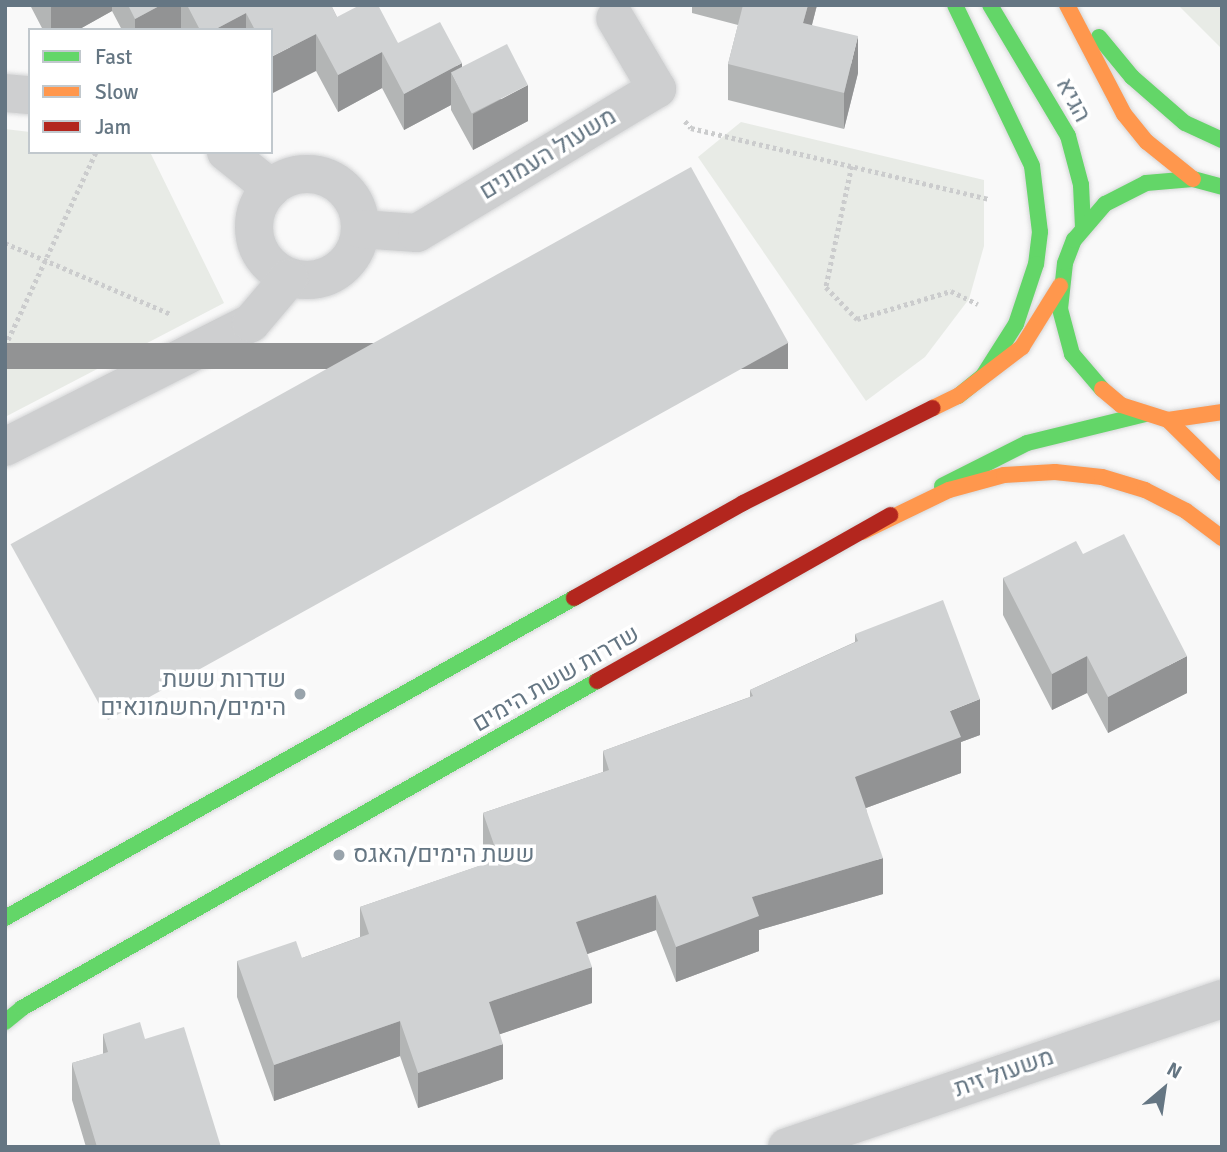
<!DOCTYPE html>
<html>
<head>
<meta charset="utf-8">
<style>
  body { margin:0 }
  #map { position:relative; width:1227px; height:1152px; overflow:hidden; background:#f9f9f9; font-family:Signika,Heebo,sans-serif }
  div>[style] { position:absolute }
  .green>* { inset:0; background:#e8ebe6 }
  .path>* { height:4.5px; margin-top:-2.25px; transform-origin:0; background:repeating-linear-gradient(90deg,#cbcccd 0 3.5px,transparent 0 7px) }
  .roads { filter:drop-shadow(0 0 2px #d5d6d7) drop-shadow(0 0 2px #d5d6d7) }
  .street>* { height:38px; margin:-19px; padding:0 19px; transform-origin:19px; border-radius:19px; background:#cecfd0 }
  .street>.ring { margin:-19px; padding:0; box-sizing:content-box; background:none; border:38px solid #cecfd0; border-radius:50% }
  .fast>* { height:16px; margin:-8px; padding:0 8px; transform-origin:8px; border-radius:8px; background:#63d668 }
  .slow>* { height:16px; margin:-8px; padding:0 8px; transform-origin:8px; border-radius:8px; background:#ff974d }
  .jam>* { height:16px; margin:-8px; padding:0 8px; transform-origin:8px; border-radius:8px; background:#b3261e }
  .wall>* { inset:0; background:#b3b5b5 }
  .shaded-wall>* { inset:0; background:#929394; transform-origin:0 0 }
  .building>* { inset:0; background:#d0d2d3; transform-origin:0 0 }
  .dots>* { width:19px; height:19px; translate:-50% -50%; box-sizing:border-box; border:4px solid #fff; border-radius:50% }
  span { translate:-50% -50%; white-space:nowrap; text-align:center; line-height:1.15; -webkit-text-stroke:7px #fff; paint-order:stroke }
  .street-label { font-size:24px; color:#657683 }
  .poi-label { font-size:24px; color:#657683 }
  .right { translate:-100% -50%; text-align:right }
  .left { translate:0 -50%; text-align:left }
  .frame { position:absolute; inset:0; border:7px solid #657683; pointer-events:none }
  .legend { position:absolute; left:28px; top:28px; width:245px; height:126px; box-sizing:border-box; background:#fff; border:2px solid #c1c8cd; margin:0; padding:9px 12px; list-style:none; font-size:21px; color:#657683 }
  .legend li { display:flex; align-items:center; gap:14px; height:35px }
  .legend b { width:35px; border:2px solid #c1c8cd }
  .north { position:absolute; left:1129px; top:1054px; width:70px; height:70px; -webkit-text-stroke:5px #fff; paint-order:stroke; rotate:29deg; font-size:19px; font-weight:700; line-height:28px; text-align:center; color:#657683 }
  .north::after { content:''; display:block; margin:auto; width:24px; height:32px; background:#657683; clip-path:polygon(50% 0,100% 100%,50% 72%,0 100%) }
</style>
</head>
<body>
<div id="map">
  <div class="green">
    <div style="clip-path:polygon(1178px 5px,1222px 5px,1222px 49px)"></div>
    <div style="clip-path:polygon(741px 122px,984px 180px,984px 246px,969px 299px,925px 357px,866px 401px,698px 157px)"></div>
    <div style="clip-path:polygon(5px 129px,30px 132px,30px 152px,150px 152px,224px 303px,5px 417px)"></div>
  </div>
  <div class="path">
    <div style="left:685px;top:121px;width:9px;rotate:49deg"></div>
    <div style="left:691px;top:128px;width:307px;rotate:13.4deg"></div>
    <div style="left:852px;top:166px;width:124px;rotate:102.1deg"></div>
    <div style="left:826px;top:287px;width:45px;rotate:45.9deg"></div>
    <div style="left:857px;top:319px;width:98px;rotate:-16.6deg"></div>
    <div style="left:951px;top:291px;width:30px;rotate:26deg"></div>
    <div style="left:5px;top:243px;width:181px;rotate:23.2deg"></div>
    <div style="left:5px;top:346px;width:214px;rotate:-64.9deg"></div>
  </div>
  <div class="roads">
    <div class="street">
      <div style="left:5px;top:93px;width:25px;rotate:5deg"></div>
      <div style="left:226px;top:152px;width:58px;rotate:38.7deg"></div>
      <div class="ring" style="left:254px;top:174px;width:68px;height:68px"></div>
      <div style="left:360px;top:229px;width:57px;rotate:4deg"></div>
      <div style="left:417px;top:233px;width:280px;rotate:-31deg"></div>
      <div style="left:657px;top:89px;width:82px;rotate:-120.6deg"></div>
      <div style="left:5px;top:447px;width:275px;rotate:-26.8deg"></div>
      <div style="left:251px;top:323px;width:59px;rotate:-49.8deg"></div>
      <div style="left:787px;top:1147px;width:459px;rotate:-18.8deg"></div>
    </div>
    <div class="fast">
      <div style="left:955px;top:5px;width:178px;rotate:64.4deg"></div>
      <div style="left:1032px;top:166px;width:66px;rotate:83.1deg"></div>
      <div style="left:1040px;top:232px;width:32px;rotate:97deg"></div>
      <div style="left:1036px;top:264px;width:63px;rotate:108.4deg"></div>
      <div style="left:1016px;top:324px;width:62px;rotate:122.4deg"></div>
      <div style="left:983px;top:376px;width:32px;rotate:141deg"></div>
      <div style="left:990px;top:5px;width:152px;rotate:59.2deg"></div>
      <div style="left:1068px;top:136px;width:51px;rotate:75.1deg"></div>
      <div style="left:1081px;top:185px;width:43px;rotate:87.3deg"></div>
      <div style="left:1099px;top:37px;width:52px;rotate:50.5deg"></div>
      <div style="left:1132px;top:77px;width:70px;rotate:41deg"></div>
      <div style="left:1185px;top:123px;width:41px;rotate:24.7deg"></div>
      <div style="left:1102px;top:389px;width:46px;rotate:-130.6deg"></div>
      <div style="left:1072px;top:354px;width:47px;rotate:-104.9deg"></div>
      <div style="left:1060px;top:309px;width:46px;rotate:-83.8deg"></div>
      <div style="left:1065px;top:263px;width:25px;rotate:-69deg"></div>
      <div style="left:1074px;top:240px;width:48px;rotate:-49.3deg"></div>
      <div style="left:1105px;top:204px;width:46px;rotate:-27.1deg"></div>
      <div style="left:1146px;top:183px;width:47px;rotate:-4.9deg"></div>
      <div style="left:1193px;top:179px;width:30px;rotate:15deg"></div>
      <div style="left:942px;top:486px;width:95px;rotate:-26.8deg"></div>
      <div style="left:1027px;top:443px;width:122px;rotate:-13.8deg"></div>
      <div style="left:5px;top:918px;width:653px;rotate:-29.35deg"></div>
      <div style="left:5px;top:1022px;width:22px;rotate:-39deg"></div>
      <div style="left:22px;top:1008px;width:661px;rotate:-29.63deg"></div>
    </div>
    <div class="slow">
      <div style="left:1067px;top:5px;width:123px;rotate:62.4deg"></div>
      <div style="left:1124px;top:114px;width:36px;rotate:51deg"></div>
      <div style="left:1147px;top:142px;width:59px;rotate:38.8deg"></div>
      <div style="left:1102px;top:389px;width:25px;rotate:40deg"></div>
      <div style="left:1121px;top:405px;width:49px;rotate:17.7deg"></div>
      <div style="left:1168px;top:420px;width:55px;rotate:-8.4deg"></div>
      <div style="left:933px;top:408px;width:28px;rotate:-26deg"></div>
      <div style="left:958px;top:396px;width:81px;rotate:-37.4deg"></div>
      <div style="left:1022px;top:347px;width:72px;rotate:-58.1deg"></div>
      <div style="left:1168px;top:420px;width:76px;rotate:44.5deg"></div>
      <div style="left:862px;top:532px;width:97px;rotate:-25.8deg"></div>
      <div style="left:949px;top:490px;width:57px;rotate:-15.3deg"></div>
      <div style="left:1004px;top:475px;width:51px;rotate:-3.4deg"></div>
      <div style="left:1055px;top:472px;width:47px;rotate:6.1deg"></div>
      <div style="left:1102px;top:477px;width:45px;rotate:16.8deg"></div>
      <div style="left:1145px;top:490px;width:46px;rotate:27.1deg"></div>
      <div style="left:1186px;top:511px;width:45px;rotate:36.9deg"></div>
    </div>
    <div class="jam">
      <div style="left:574px;top:598px;width:194px;rotate:-29.3deg"></div>
      <div style="left:743px;top:503px;width:212px;rotate:-26.6deg"></div>
      <div style="left:597px;top:681px;width:337px;rotate:-29.5deg"></div>
    </div>
  </div>
  <div class="wall">
    <div style="clip-path:polygon(30px 5px,331px 5px,337px 17px,398px 43px,462px 68px,528px 121px,473px 150px,451px 110px,451px 105px,404px 130px,382px 88px,338px 112px,316px 71px,271px 30px,122px 30px,112px 11px,78px 30px,43px 30px)"></div>
    <div style="clip-path:polygon(692px 5px,817px 5px,812px 25px,858px 73px,844px 129px,728px 100px,728px 64px,738px 25px,692px 13px)"></div>
    <div style="clip-path:polygon(1083px 554px,1187px 693px,1108px 733px,1087px 693px,1052px 710px,1003px 615px,1003px 578px)"></div>
    <div style="clip-path:polygon(855px 634px,980px 735px,961px 742px,961px 773px,866px 808px,883px 894px,759px 930px,759px 951px,676px 982px,656px 930px,587px 954px,592px 1003px,500px 1034px,503px 1079px,418px 1108px,400px 1056px,274px 1101px,237px 997px,237px 961px,302px 958px,360px 937px,360px 907px,488px 863px,483px 848px,483px 813px,603px 772px,603px 751px,750px 697px,750px 690px,855px 642px)"></div>
    <div style="clip-path:polygon(103px 1034px,145px 1039px,221px 1147px,86px 1147px,72px 1100px,72px 1063px,103px 1054px)"></div>
  </div>
  <div class="shaded-wall">
    <div style="clip-path:polygon(55px 5px,112px 5px,112px 11px,78px 30px,51px 30px,51px 7px)"></div>
    <div style="clip-path:polygon(161px 5px,181px 5px,181px 30px,135px 30px,135px 19px)"></div>
    <div style="clip-path:polygon(808px 5px,817px 5px,803px 59px,803px 23px)"></div>
    <div style="clip-path:polygon(246px 13px,246px 30px,214px 30px)"></div>
    <div style="clip-path:polygon(316px 34px,316px 71px,271px 94px,271px 57px)"></div>
    <div style="clip-path:polygon(858px 36px,858px 73px,844px 129px,844px 93px)"></div>
    <div style="clip-path:polygon(382px 52px,382px 88px,338px 112px,338px 75px)"></div>
    <div style="clip-path:polygon(462px 63px,462px 94px,451px 73px,451px 105px,404px 130px,404px 94px)"></div>
    <div style="clip-path:polygon(528px 85px,528px 121px,473px 150px,473px 114px)"></div>
    <div style="left:788px;top:343px;width:26px;height:888px;rotate:90deg"></div>
    <div style="clip-path:polygon(1087px 656px,1087px 693px,1052px 710px,1052px 674px)"></div>
    <div style="clip-path:polygon(1187px 656px,1187px 693px,1108px 733px,1108px 697px)"></div>
    <div style="clip-path:polygon(980px 699px,980px 735px,961px 742px,961px 773px,855px 812px,855px 777px,950px 711px)"></div>
    <div style="clip-path:polygon(883px 858px,883px 894px,759px 930px,759px 951px,676px 982px,676px 947px,752px 897px)"></div>
    <div style="clip-path:polygon(656px 895px,656px 930px,576px 958px,576px 922px)"></div>
    <div style="clip-path:polygon(592px 967px,592px 1003px,489px 1038px,489px 1002px)"></div>
    <div style="clip-path:polygon(400px 1021px,400px 1056px,274px 1101px,274px 1065px)"></div>
    <div style="clip-path:polygon(503px 1044px,503px 1079px,418px 1108px,418px 1073px)"></div>
  </div>
  <div class="building">
    <div style="clip-path:polygon(128px 5px,161px 5px,135px 19px)"></div>
    <div style="clip-path:polygon(187px 5px,331px 5px,337px 17px,360px 5px,378px 5px,398px 43px,440px 22px,462px 63px,404px 94px,382px 52px,338px 75px,316px 34px,271px 57px,271px 30px,255px 30px,246px 13px,214px 30px,200px 30px)"></div>
    <div style="clip-path:polygon(743px 5px,808px 5px,803px 23px,858px 36px,844px 93px,728px 64px)"></div>
    <div style="left:507px;top:44px;width:46px;height:63px;rotate:63deg"></div>
    <div style="left:691px;top:167px;width:201px;height:778px;rotate:61deg"></div>
    <div style="clip-path:polygon(1124px 534px,1187px 656px,1108px 697px,1087px 656px,1052px 674px,1003px 578px,1076px 541px,1083px 554px)"></div>
    <div style="clip-path:polygon(943px 600px,980px 699px,950px 711px,961px 737px,855px 777px,883px 858px,752px 897px,759px 916px,676px 947px,656px 895px,576px 922px,592px 967px,489px 1002px,503px 1044px,418px 1073px,400px 1021px,274px 1065px,237px 961px,296px 941px,302px 958px,369px 934px,360px 907px,499px 859px,483px 813px,609px 770px,603px 751px,753px 696px,750px 690px,858px 641px,855px 634px)"></div>
    <div style="clip-path:polygon(140px 1022px,145px 1039px,184px 1027px,221px 1147px,97px 1147px,72px 1063px,108px 1052px,103px 1034px)"></div>
  </div>
  <div class="dots">
    <div style="left:300px;top:694px;background:#99a4ac"></div>
    <div style="left:339px;top:855px;background:#99a4ac"></div>
  </div>
  <div class="street-label">
    <span style="left:1073px;top:100px;rotate:62deg">הגיא</span>
    <span style="left:548px;top:154px;rotate:-31deg">משעול העמונים</span>
    <span style="left:556px;top:679px;rotate:-30deg">שדרות ששת הימים</span>
    <span style="left:1004px;top:1073px;rotate:-19deg">משעול זית</span>
  </div>
  <div class="poi-label">
    <span class="right" style="left:286px;top:694px">שדרות ששת<br>הימים/החשמונאים</span>
    <span class="left" style="left:353px;top:855px">ששת הימים/האגס</span>
  </div>
  <div class="frame"></div>
  <ul class="legend">
  <li><b style="height:9px;background:#63d668"></b>Fast</li>
  <li><b style="height:9px;background:#ff974d"></b>Slow</li>
  <li><b style="height:9px;background:#b3261e"></b>Jam</li>
  </ul>
  <div class="north">N</div>
</div>
</body>
</html>
